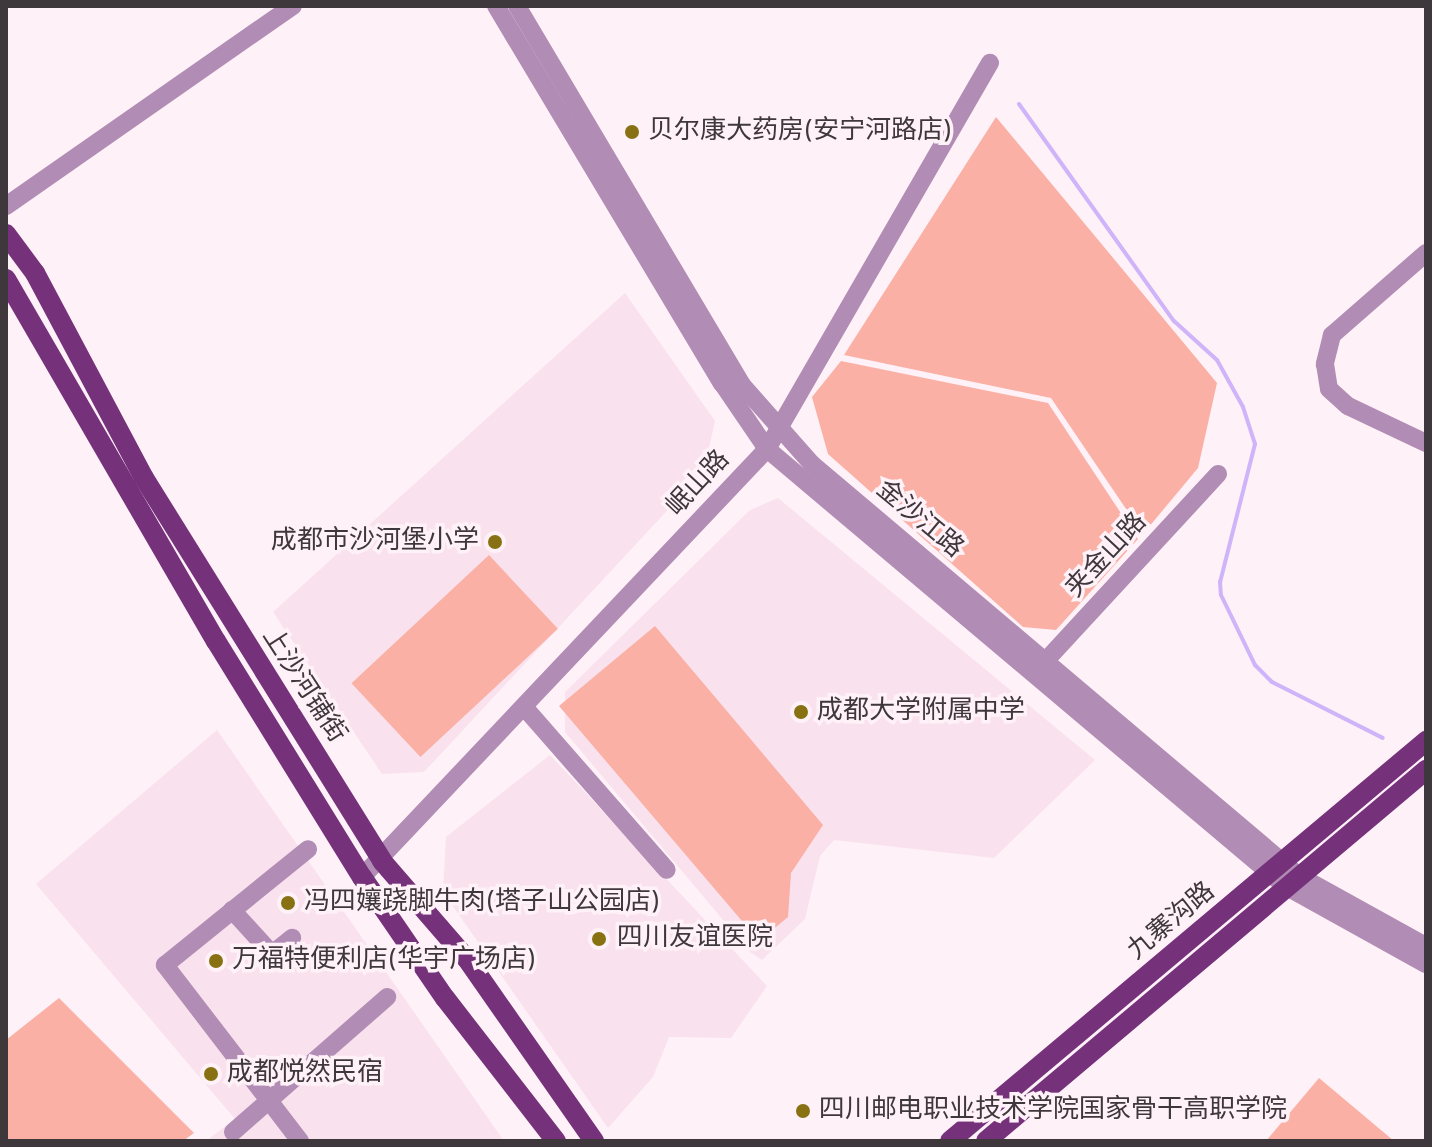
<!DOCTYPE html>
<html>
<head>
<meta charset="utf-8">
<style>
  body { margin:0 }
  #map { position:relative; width:1432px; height:1147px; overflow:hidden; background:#fff1f8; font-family:Overpass,"Noto Sans SC",sans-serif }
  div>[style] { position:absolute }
  .built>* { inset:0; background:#f9e1ed }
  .green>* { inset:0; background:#fab0a4; transform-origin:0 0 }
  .stream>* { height:4px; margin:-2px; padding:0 2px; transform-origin:2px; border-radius:2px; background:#cfb4f9 }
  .minor>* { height:18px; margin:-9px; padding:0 9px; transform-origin:9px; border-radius:9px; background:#b18cb4 }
  .major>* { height:20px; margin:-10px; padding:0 10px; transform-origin:10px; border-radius:10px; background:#75327b }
  .dots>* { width:22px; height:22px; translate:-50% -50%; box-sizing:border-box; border:4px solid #fff1f8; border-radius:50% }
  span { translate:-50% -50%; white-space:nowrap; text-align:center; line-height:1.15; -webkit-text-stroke:7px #fff1f8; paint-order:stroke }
  .poi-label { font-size:26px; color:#3e373b }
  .left { translate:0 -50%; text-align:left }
  .right { translate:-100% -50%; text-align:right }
  .street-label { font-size:26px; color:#3e373b }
  .frame { position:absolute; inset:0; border:8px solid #3e373b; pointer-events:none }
</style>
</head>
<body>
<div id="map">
  <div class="built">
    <div style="clip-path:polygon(625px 293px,715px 421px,704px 471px,424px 772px,382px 774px,273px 612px)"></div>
    <div style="clip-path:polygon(778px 498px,1095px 760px,994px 858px,834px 840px,820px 856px,805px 919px,762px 960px,750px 952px,565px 732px,565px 692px,750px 510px)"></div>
    <div style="clip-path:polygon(217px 730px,504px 1141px,206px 1141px,235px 1119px,36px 884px)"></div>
    <div style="clip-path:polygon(550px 755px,767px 986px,731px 1038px,669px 1037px,653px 1077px,608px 1128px,443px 892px,446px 837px)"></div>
  </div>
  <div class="green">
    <div style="clip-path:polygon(996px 117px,1217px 383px,1198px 468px,1143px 534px,1051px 398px,844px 355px)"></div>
    <div style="clip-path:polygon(841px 361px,1048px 403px,1138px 539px,1056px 630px,1023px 627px,828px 454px,812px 397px)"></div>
    <div style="left:489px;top:555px;width:101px;height:188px;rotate:47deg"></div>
    <div style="clip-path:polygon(655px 626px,823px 825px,791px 873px,788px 917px,759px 941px,559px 706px)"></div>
    <div style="clip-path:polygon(59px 998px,194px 1133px,183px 1141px,6px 1141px,6px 1040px)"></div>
    <div style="clip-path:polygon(1319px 1078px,1394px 1141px,1266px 1141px)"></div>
  </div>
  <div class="stream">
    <div style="left:1019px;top:104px;width:267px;rotate:54.5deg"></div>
    <div style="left:1174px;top:321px;width:58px;rotate:42.2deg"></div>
    <div style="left:1217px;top:360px;width:54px;rotate:61deg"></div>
    <div style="left:1243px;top:407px;width:39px;rotate:72deg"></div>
    <div style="left:1255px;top:444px;width:142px;rotate:104.2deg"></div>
    <div style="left:1220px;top:582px;width:13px;rotate:86deg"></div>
    <div style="left:1221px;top:595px;width:78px;rotate:64.1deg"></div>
    <div style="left:1255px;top:665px;width:24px;rotate:45deg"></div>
    <div style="left:1272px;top:682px;width:124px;rotate:26.8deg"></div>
  </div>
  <div class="minor">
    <div style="left:496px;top:6px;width:440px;rotate:59.1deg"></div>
    <div style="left:722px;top:383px;width:80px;rotate:55.7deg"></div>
    <div style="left:767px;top:449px;width:678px;rotate:40.15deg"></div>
    <div style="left:1285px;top:886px;width:161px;rotate:29deg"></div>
    <div style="left:517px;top:6px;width:441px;rotate:59.3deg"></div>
    <div style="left:742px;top:385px;width:106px;rotate:48.5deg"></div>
    <div style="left:812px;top:464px;width:638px;rotate:40.23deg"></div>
    <div style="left:1299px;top:876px;width:145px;rotate:28.9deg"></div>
    <div style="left:6px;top:206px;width:350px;rotate:-34.9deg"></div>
    <div style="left:1426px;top:253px;width:125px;rotate:138.9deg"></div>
    <div style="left:1332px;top:335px;width:30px;rotate:104deg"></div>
    <div style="left:1325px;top:364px;width:25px;rotate:81deg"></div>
    <div style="left:1329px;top:389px;width:25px;rotate:42deg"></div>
    <div style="left:1348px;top:406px;width:86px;rotate:25.4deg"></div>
    <div style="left:1039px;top:668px;width:264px;rotate:-47.3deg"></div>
    <div style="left:525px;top:708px;width:215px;rotate:48.8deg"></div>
    <div style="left:362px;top:877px;width:589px;rotate:-46.58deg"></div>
    <div style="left:767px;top:449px;width:446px;rotate:-60deg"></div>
    <div style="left:232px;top:910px;width:59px;rotate:47.7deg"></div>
    <div style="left:272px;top:954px;width:26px;rotate:-39deg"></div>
    <div style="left:233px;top:1132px;width:205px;rotate:-41.2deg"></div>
    <div style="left:300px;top:1141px;width:222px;rotate:-127.5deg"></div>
    <div style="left:165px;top:965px;width:184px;rotate:-39deg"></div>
  </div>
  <div class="major">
    <div style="left:6px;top:234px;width:49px;rotate:53.4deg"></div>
    <div style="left:35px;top:273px;width:232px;rotate:62deg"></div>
    <div style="left:144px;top:478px;width:451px;rotate:58.1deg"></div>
    <div style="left:382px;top:861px;width:130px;rotate:49.1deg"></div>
    <div style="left:467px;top:959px;width:222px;rotate:55.1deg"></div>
    <div style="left:6px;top:279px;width:419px;rotate:59.9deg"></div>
    <div style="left:216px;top:641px;width:278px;rotate:58.3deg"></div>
    <div style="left:362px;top:877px;width:147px;rotate:55.6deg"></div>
    <div style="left:445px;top:998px;width:181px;rotate:52.2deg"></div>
    <div style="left:950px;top:1141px;width:622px;rotate:-40.04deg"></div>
    <div style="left:986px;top:1141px;width:576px;rotate:-40.14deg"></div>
  </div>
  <div class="dots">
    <div style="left:632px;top:132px;background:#887112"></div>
    <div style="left:495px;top:542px;background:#887112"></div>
    <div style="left:801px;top:712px;background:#887112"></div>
    <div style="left:288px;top:903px;background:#887112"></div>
    <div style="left:599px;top:939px;background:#887112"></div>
    <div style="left:216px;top:961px;background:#887112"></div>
    <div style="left:211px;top:1074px;background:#887112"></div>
    <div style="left:803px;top:1111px;background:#887112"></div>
  </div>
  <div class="poi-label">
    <span class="left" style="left:648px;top:132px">贝尔康大药房(安宁河路店)</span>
    <span class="right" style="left:479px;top:542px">成都市沙河堡小学</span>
    <span class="left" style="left:817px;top:712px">成都大学附属中学</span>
    <span class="left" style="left:304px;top:903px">冯四孃跷脚牛肉(塔子山公园店)</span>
    <span class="left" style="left:617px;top:939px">四川友谊医院</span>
    <span class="left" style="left:232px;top:961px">万福特便利店(华宇广场店)</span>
    <span class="left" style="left:227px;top:1074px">成都悦然民宿</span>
    <span class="left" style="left:819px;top:1111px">四川邮电职业技术学院国家骨干高职学院</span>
  </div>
  <div class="street-label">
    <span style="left:699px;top:484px;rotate:-47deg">岷山路</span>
    <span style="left:919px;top:520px;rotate:40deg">金沙江路</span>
    <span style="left:1107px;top:556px;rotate:-47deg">夹金山路</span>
    <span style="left:303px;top:686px;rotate:57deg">上沙河铺街</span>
    <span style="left:1172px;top:922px;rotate:-40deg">九寨沟路</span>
  </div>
  <div class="frame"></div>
</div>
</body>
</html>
